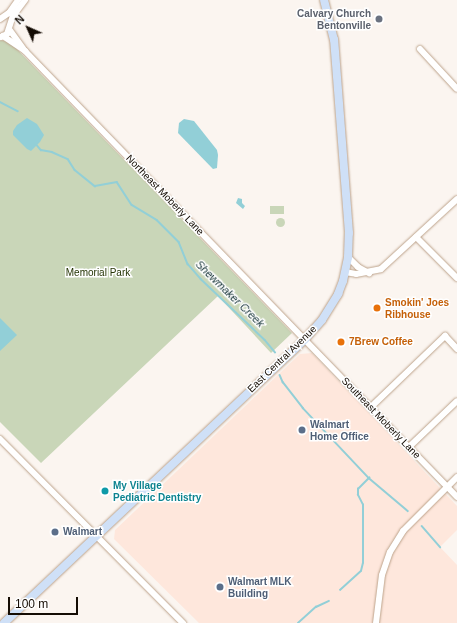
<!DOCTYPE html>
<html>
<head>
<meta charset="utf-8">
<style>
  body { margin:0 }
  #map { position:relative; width:457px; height:623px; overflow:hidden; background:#fbf5f0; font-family:Helvetica,sans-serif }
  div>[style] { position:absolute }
  .commercial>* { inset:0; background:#fee7dc }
  .green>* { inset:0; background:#c9d6b8; transform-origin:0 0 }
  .round { border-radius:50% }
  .water>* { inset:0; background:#92cfd7 }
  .stream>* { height:1.5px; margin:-0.75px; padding:0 0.75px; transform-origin:0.75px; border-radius:0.75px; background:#92cfd7 }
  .roads { filter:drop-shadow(0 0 1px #bda38b) drop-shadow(0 0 1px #bda38b) }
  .minor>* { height:6px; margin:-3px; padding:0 3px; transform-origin:3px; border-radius:3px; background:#fff }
  .major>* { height:8px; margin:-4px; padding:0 4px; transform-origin:4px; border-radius:4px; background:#cfe0f7 }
  .dots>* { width:11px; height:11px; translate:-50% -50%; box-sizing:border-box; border:2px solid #fff; border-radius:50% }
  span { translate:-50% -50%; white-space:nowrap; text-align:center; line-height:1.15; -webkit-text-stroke:3px #fff; paint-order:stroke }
  .worship-label { font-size:10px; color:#5b616d; font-weight:700 }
  .right { translate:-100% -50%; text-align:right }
  .street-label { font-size:10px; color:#140c04 }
  .park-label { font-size:10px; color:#253504 }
  .food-label { font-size:10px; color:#c56008; font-weight:700 }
  .left { translate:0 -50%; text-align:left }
  .service-label { font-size:10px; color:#4e5e75; font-weight:700 }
  .culture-label { font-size:10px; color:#0d838f; font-weight:700 }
  .water-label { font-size:11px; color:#102f33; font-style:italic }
  .north { position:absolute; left:8px; top:8px; width:40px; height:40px; -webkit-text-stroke:3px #fff; paint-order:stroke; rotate:315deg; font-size:11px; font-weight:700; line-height:16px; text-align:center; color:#140c04 }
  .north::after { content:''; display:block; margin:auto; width:14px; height:18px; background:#140c04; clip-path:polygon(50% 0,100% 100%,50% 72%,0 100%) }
  .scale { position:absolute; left:8px; top:597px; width:70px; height:18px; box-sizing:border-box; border:2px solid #140c04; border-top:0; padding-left:5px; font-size:12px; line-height:14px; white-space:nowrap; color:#140c04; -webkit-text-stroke:3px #fff; paint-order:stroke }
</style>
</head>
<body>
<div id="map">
  <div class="commercial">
    <div style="clip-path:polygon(312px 353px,457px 506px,457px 530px,440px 547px,457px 565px,457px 623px,199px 623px,114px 539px,115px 530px,300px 354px)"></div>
  </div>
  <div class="green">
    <div style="clip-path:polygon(0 40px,10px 42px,292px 333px,271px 353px,218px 296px,41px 463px,0 422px)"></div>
    <div style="left:284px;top:206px;width:8px;height:14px;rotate:90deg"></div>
    <div class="round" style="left:275.5px;top:217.5px;width:9px;height:9px"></div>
  </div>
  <div class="water">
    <div style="clip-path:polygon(27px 118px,37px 124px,44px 135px,40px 142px,31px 151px,27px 149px,13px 135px,13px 131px,17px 125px)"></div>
    <div style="clip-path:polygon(184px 119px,194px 121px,217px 150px,218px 155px,217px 168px,213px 169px,178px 133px,179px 123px)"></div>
    <div style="clip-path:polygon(238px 198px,242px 199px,242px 203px,245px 206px,243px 209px,236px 203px)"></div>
    <div style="clip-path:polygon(0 318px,17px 335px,0 351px)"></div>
  </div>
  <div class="stream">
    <div style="left:0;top:102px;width:20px;rotate:27deg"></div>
    <div style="left:36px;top:144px;width:8px;rotate:50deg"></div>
    <div style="left:41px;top:150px;width:11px;rotate:10deg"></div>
    <div style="left:52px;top:152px;width:17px;rotate:24deg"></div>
    <div style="left:68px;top:159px;width:13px;rotate:58deg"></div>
    <div style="left:75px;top:170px;width:26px;rotate:39deg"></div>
    <div style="left:95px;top:186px;width:22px;rotate:-10deg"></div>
    <div style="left:117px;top:182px;width:27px;rotate:57deg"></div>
    <div style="left:132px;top:205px;width:29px;rotate:31deg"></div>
    <div style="left:157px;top:220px;width:31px;rotate:45deg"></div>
    <div style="left:179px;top:242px;width:24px;rotate:68deg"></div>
    <div style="left:188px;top:264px;width:20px;rotate:49deg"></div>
    <div style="left:201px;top:279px;width:88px;rotate:43.6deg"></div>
    <div style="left:265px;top:340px;width:16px;rotate:50deg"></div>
    <div style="left:280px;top:375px;width:8px;rotate:67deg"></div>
    <div style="left:283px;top:382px;width:33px;rotate:52deg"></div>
    <div style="left:303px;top:408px;width:96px;rotate:46.7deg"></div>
    <div style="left:369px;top:478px;width:51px;rotate:40.2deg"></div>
    <div style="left:422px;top:526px;width:28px;rotate:49deg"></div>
    <div style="left:340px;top:590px;width:28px;rotate:-42deg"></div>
    <div style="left:361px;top:571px;width:8px;rotate:-76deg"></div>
    <div style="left:363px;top:563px;width:58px;rotate:-90deg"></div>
    <div style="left:363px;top:505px;width:11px;rotate:-117deg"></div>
    <div style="left:358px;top:495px;width:6px;rotate:-90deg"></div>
    <div style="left:358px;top:489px;width:16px;rotate:-45deg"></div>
    <div style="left:298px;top:623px;width:24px;rotate:-42deg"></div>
    <div style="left:316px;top:607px;width:14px;rotate:-25deg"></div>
  </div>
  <div class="roads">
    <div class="minor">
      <div style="left:0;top:19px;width:11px;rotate:-34deg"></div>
      <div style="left:9px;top:13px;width:16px;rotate:-55deg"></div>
      <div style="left:9px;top:29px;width:24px;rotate:54deg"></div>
      <div style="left:3px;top:36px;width:27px;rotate:34deg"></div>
      <div style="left:25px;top:51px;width:621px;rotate:45.91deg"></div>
      <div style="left:1px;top:37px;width:7px;rotate:-27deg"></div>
      <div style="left:7px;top:34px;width:19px;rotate:-72deg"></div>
      <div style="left:13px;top:16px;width:20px;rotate:-53deg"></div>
      <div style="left:420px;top:49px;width:54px;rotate:47.2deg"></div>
      <div style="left:416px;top:237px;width:58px;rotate:45deg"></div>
      <div style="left:348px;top:257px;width:14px;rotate:45deg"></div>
      <div style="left:358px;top:267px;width:13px;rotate:29deg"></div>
      <div style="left:345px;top:272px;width:11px;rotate:10deg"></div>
      <div style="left:356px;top:274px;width:25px;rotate:-11deg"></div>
      <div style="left:381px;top:269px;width:103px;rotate:-42.6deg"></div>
      <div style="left:371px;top:407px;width:103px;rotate:-43.8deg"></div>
      <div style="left:445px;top:336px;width:18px;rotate:47deg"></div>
      <div style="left:0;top:439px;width:260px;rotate:45.2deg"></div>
      <div style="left:409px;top:447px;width:66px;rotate:-43.8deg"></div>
      <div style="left:376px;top:623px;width:48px;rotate:-82.9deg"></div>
      <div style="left:382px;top:575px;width:24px;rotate:-71deg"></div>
      <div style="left:390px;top:552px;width:25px;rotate:-58deg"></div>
      <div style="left:403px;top:531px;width:76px;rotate:-45deg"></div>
    </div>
    <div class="major">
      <div style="left:4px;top:623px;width:414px;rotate:-43.3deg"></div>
      <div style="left:305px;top:339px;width:25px;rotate:-48deg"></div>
      <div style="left:322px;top:320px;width:31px;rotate:-58deg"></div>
      <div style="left:338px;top:294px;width:14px;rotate:-69deg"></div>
      <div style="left:343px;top:281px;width:25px;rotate:-78deg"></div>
      <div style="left:348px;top:257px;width:24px;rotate:-88deg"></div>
      <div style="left:349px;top:233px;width:194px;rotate:-94.4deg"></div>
      <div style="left:334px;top:40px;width:41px;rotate:-104deg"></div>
    </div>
  </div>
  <div class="dots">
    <div style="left:379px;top:19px;background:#6b7280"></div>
    <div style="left:377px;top:308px;background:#e8710a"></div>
    <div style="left:341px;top:342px;background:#e8710a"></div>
    <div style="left:302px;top:430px;background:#5c6f8a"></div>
    <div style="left:105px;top:491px;background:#0f9aa8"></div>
    <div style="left:55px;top:532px;background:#5c6f8a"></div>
    <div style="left:220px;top:587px;background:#5c6f8a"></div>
  </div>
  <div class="worship-label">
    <span class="right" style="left:371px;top:19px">Calvary Church<br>Bentonville</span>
  </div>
  <div class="street-label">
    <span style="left:165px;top:195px;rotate:46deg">Northeast Moberly Lane</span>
    <span style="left:282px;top:359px;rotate:-44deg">East Central Avenue</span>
    <span style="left:381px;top:418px;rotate:46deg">Southeast Moberly Lane</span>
  </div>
  <div class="park-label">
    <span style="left:98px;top:273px">Memorial Park</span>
  </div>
  <div class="food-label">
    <span class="left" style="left:385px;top:308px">Smokin' Joes<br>Ribhouse</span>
    <span class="left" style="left:349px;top:342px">7Brew Coffee</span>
  </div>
  <div class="service-label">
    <span class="left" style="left:310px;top:430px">Walmart<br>Home Office</span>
    <span class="left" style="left:63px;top:532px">Walmart</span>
    <span class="left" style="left:228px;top:587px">Walmart MLK<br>Building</span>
  </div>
  <div class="culture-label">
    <span class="left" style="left:113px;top:491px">My Village<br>Pediatric Dentistry</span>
  </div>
  <div class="water-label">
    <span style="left:230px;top:294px;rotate:44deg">Shewmaker Creek</span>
  </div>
  <div class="north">N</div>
  <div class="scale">100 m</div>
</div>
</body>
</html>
